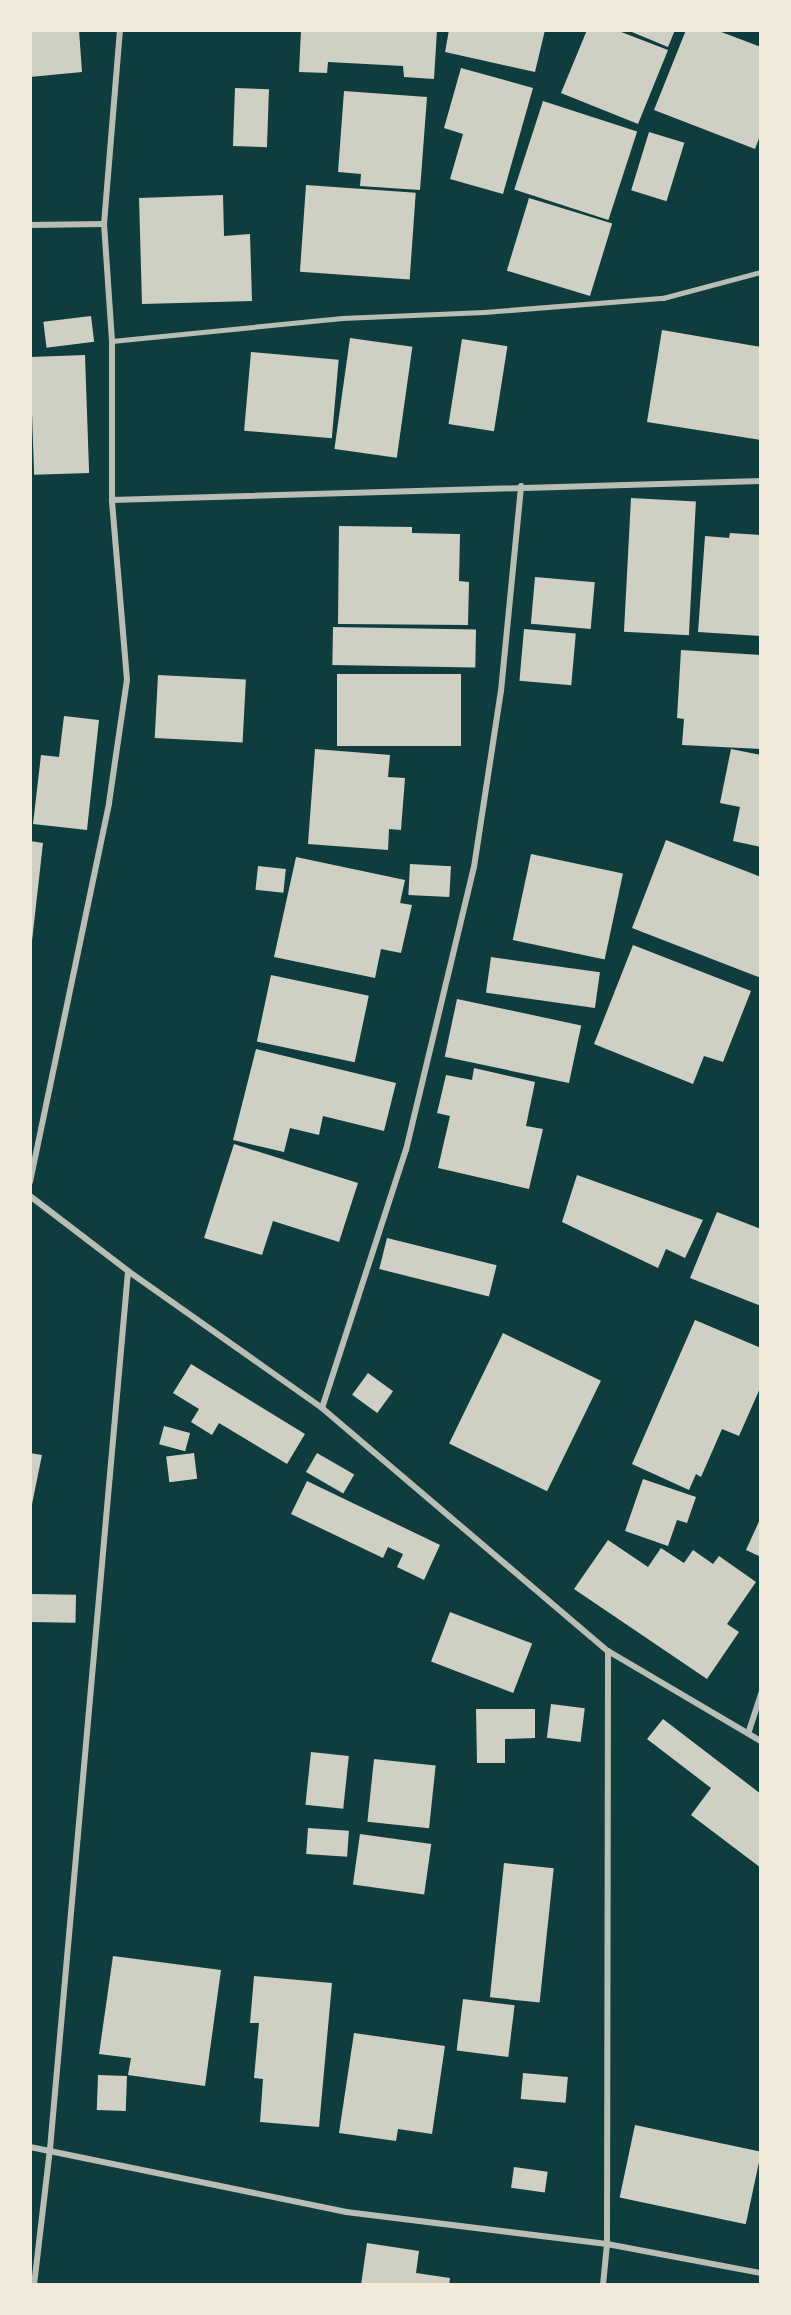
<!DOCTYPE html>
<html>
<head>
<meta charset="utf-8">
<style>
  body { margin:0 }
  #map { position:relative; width:791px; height:2315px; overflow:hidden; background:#0f3d3e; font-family:"DejaVu Sans",sans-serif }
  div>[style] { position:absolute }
  .building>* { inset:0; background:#cfcfc3; transform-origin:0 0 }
  .service>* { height:4.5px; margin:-2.25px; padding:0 2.25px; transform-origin:2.25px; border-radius:2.25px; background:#b8beb3 }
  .minor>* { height:6px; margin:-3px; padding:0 3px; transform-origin:3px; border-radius:3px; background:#b8beb3 }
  span { translate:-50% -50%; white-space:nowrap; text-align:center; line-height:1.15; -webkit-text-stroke:6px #f1e9da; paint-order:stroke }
  .frame { position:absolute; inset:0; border:32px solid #f1e9da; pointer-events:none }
</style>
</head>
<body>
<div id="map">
  <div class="building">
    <div style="clip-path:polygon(79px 30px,82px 72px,30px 77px,30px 31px)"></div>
    <div style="clip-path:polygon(301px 30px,437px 30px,434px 79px,404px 77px,403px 66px,328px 62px,327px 73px,299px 72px)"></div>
    <div style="clip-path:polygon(449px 30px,545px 30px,535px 72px,445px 52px)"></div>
    <div style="clip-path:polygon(587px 30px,616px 30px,668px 50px,638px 124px,561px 93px)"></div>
    <div style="clip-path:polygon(627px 30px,675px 30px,668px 47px)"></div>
    <div style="clip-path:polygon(686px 30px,716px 30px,761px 47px,761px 133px,755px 149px,654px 110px)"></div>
    <div style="clip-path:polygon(461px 68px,533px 88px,503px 194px,450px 179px,463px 134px,444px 128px)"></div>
    <div style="left:235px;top:88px;width:34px;height:58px;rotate:2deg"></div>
    <div style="clip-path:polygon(344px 91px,427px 97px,420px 190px,360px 186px,361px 174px,338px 172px)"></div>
    <div style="left:543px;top:101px;width:99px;height:93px;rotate:18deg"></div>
    <div style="left:649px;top:132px;width:37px;height:61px;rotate:17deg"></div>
    <div style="left:306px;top:185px;width:110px;height:87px;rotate:4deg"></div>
    <div style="clip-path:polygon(223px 195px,224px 236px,250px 234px,252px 301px,142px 304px,139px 198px)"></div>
    <div style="left:529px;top:198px;width:87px;height:76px;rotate:17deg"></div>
    <div style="left:91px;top:316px;width:26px;height:48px;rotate:83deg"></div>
    <div style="clip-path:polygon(662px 330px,761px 347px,761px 440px,647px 422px)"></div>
    <div style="left:350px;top:338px;width:63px;height:112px;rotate:8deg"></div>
    <div style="left:462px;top:339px;width:46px;height:86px;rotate:9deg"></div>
    <div style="left:251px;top:352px;width:88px;height:79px;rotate:5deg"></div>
    <div style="left:85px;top:355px;width:118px;height:55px;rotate:88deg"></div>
    <div style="left:631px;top:498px;width:65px;height:134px;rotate:3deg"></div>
    <div style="clip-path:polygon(339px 526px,412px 527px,412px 533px,460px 534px,459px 581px,469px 582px,468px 625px,338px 624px)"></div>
    <div style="clip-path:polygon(730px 533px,761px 535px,761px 636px,698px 632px,705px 536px,729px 538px)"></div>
    <div style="left:535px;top:577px;width:60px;height:47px;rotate:5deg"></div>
    <div style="left:333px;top:627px;width:143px;height:38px;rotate:1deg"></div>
    <div style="left:524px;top:629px;width:52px;height:52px;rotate:5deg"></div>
    <div style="clip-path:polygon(681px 650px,761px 655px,761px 749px,682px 745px,684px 719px,677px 718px)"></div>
    <div style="left:337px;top:674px;width:124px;height:72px"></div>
    <div style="left:158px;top:675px;width:88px;height:63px;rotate:3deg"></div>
    <div style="clip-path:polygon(64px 716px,99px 720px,87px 830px,33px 824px,41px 755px,59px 757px)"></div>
    <div style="clip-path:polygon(315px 749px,390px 755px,388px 777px,405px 778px,401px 830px,389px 829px,388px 850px,308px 844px)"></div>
    <div style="clip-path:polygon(731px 749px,761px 755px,761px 847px,733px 841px,740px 807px,720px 803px)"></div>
    <div style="clip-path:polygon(666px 840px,761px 877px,761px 978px,632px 928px)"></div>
    <div style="clip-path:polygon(30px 841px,43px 843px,32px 941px,30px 941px)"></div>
    <div style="left:531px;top:854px;width:94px;height:88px;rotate:12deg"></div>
    <div style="clip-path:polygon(296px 857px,405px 880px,400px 903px,412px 905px,401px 953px,381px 949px,375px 978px,274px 957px)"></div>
    <div style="left:410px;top:864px;width:41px;height:31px;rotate:3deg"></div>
    <div style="left:258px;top:866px;width:28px;height:24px;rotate:6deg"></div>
    <div style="clip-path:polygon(633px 945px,751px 991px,723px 1062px,704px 1056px,693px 1084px,594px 1044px)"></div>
    <div style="left:491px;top:957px;width:110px;height:36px;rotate:8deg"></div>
    <div style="left:271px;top:975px;width:100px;height:68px;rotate:12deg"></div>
    <div style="left:457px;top:999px;width:127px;height:59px;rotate:12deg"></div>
    <div style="clip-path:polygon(256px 1049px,396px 1083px,384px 1131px,323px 1116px,319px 1135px,290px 1128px,284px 1152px,233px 1140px)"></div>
    <div style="clip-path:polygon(474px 1068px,535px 1082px,526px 1126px,543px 1129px,529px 1189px,438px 1168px,450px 1116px,437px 1113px,446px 1075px,472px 1080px)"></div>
    <div style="clip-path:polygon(234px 1144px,358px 1183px,339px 1242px,273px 1221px,262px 1255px,204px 1238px)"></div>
    <div style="clip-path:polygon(577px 1175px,703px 1220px,685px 1258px,666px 1249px,658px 1268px,562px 1222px)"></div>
    <div style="clip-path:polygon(717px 1212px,761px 1229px,761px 1306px,690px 1278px)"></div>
    <div style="left:387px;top:1238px;width:113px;height:32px;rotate:14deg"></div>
    <div style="clip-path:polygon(695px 1320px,761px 1348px,761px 1386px,739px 1436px,722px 1429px,701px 1477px,696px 1474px,689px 1490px,632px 1464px)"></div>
    <div style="left:503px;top:1333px;width:109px;height:123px;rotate:26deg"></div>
    <div style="clip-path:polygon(191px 1364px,305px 1434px,287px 1464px,219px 1423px,212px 1435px,191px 1422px,199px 1409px,173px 1393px)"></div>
    <div style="left:368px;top:1373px;width:31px;height:27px;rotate:36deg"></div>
    <div style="left:164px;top:1426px;width:27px;height:19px;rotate:15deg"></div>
    <div style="clip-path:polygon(30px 1453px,42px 1455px,31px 1509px,30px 1509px)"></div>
    <div style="left:194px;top:1453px;width:26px;height:28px;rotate:83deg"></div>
    <div style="left:317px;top:1453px;width:43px;height:22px;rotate:30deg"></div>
    <div style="clip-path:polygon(643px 1479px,696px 1497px,687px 1523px,677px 1520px,668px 1546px,625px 1531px)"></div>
    <div style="clip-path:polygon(307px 1481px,440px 1545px,424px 1580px,397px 1567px,403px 1554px,388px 1547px,383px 1558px,291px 1514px)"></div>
    <div style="clip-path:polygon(761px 1517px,761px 1557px,746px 1550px)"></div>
    <div style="clip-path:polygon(608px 1540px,648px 1567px,661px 1548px,684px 1563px,693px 1550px,713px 1564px,719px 1556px,756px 1582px,727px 1624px,739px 1632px,707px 1679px,574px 1589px)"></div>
    <div style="left:30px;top:1594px;width:46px;height:28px;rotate:1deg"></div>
    <div style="left:450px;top:1612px;width:88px;height:53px;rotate:21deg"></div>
    <div style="left:551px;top:1704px;width:34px;height:34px;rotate:7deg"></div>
    <div style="clip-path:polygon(476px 1709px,535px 1709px,535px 1738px,505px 1739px,505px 1763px,477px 1763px)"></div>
    <div style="clip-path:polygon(663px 1719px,761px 1794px,761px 1868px,691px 1815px,711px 1788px,647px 1739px)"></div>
    <div style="left:311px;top:1752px;width:38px;height:53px;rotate:6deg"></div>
    <div style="left:374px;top:1759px;width:62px;height:63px;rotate:6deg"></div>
    <div style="left:308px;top:1828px;width:41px;height:26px;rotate:4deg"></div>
    <div style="left:360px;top:1834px;width:72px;height:51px;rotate:8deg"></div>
    <div style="left:504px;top:1863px;width:50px;height:135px;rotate:6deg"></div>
    <div style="clip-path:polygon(113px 1956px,221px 1970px,205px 2086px,128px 2075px,131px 2058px,99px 2054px)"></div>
    <div style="clip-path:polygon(254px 1976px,332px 1983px,319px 2127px,260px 2122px,263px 2079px,254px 2078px,259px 2023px,250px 2023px)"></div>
    <div style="left:463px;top:1999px;width:52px;height:52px;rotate:7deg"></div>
    <div style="clip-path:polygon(354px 2033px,445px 2046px,432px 2134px,398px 2129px,396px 2141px,339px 2133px)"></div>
    <div style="left:523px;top:2073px;width:45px;height:26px;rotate:5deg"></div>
    <div style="left:98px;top:2075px;width:29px;height:35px;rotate:2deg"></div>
    <div style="left:635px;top:2125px;width:129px;height:74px;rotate:12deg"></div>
    <div style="left:514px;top:2167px;width:34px;height:21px;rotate:8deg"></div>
    <div style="clip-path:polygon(367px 2243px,419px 2251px,416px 2273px,450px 2278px,449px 2285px,361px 2285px)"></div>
  </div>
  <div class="service">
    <div style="left:112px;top:341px;width:231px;rotate:-5.7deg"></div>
    <div style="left:342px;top:318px;width:142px;rotate:-2.4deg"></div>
    <div style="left:484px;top:312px;width:180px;rotate:-4.5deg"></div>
    <div style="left:663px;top:298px;width:101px;rotate:-14.9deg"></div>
  </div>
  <div class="minor">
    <div style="left:30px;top:225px;width:74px;rotate:-0.8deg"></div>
    <div style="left:112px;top:500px;width:649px;rotate:-1.68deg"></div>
    <div style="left:30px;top:1182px;width:387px;rotate:-78.2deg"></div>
    <div style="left:109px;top:803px;width:124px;rotate:-81.7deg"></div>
    <div style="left:127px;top:680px;width:181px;rotate:-94.8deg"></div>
    <div style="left:112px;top:500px;width:159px;rotate:-90deg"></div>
    <div style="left:112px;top:341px;width:117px;rotate:-93.9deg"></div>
    <div style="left:104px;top:224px;width:195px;rotate:-85.3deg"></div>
    <div style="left:30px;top:1196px;width:123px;rotate:37.4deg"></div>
    <div style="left:128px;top:1271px;width:237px;rotate:35.2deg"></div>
    <div style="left:322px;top:1408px;width:375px;rotate:40.4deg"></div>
    <div style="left:608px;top:1651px;width:178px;rotate:30.5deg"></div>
    <div style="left:322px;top:1408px;width:271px;rotate:-72deg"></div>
    <div style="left:406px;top:1150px;width:291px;rotate:-76.5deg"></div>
    <div style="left:474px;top:867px;width:178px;rotate:-81.3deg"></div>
    <div style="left:501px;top:691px;width:206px;rotate:-84.4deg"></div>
    <div style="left:749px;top:1731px;width:40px;rotate:-72deg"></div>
    <div style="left:30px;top:2147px;width:323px;rotate:11.6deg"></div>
    <div style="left:346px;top:2212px;width:263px;rotate:7deg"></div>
    <div style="left:607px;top:2244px;width:157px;rotate:10.7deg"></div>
    <div style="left:34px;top:2285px;width:137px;rotate:-83.3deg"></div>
    <div style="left:50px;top:2149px;width:881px;rotate:-84.92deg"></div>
    <div style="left:603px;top:2285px;width:41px;rotate:-84.4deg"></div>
    <div style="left:607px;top:2244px;width:593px;rotate:-89.9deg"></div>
  </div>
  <div class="frame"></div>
</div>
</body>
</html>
